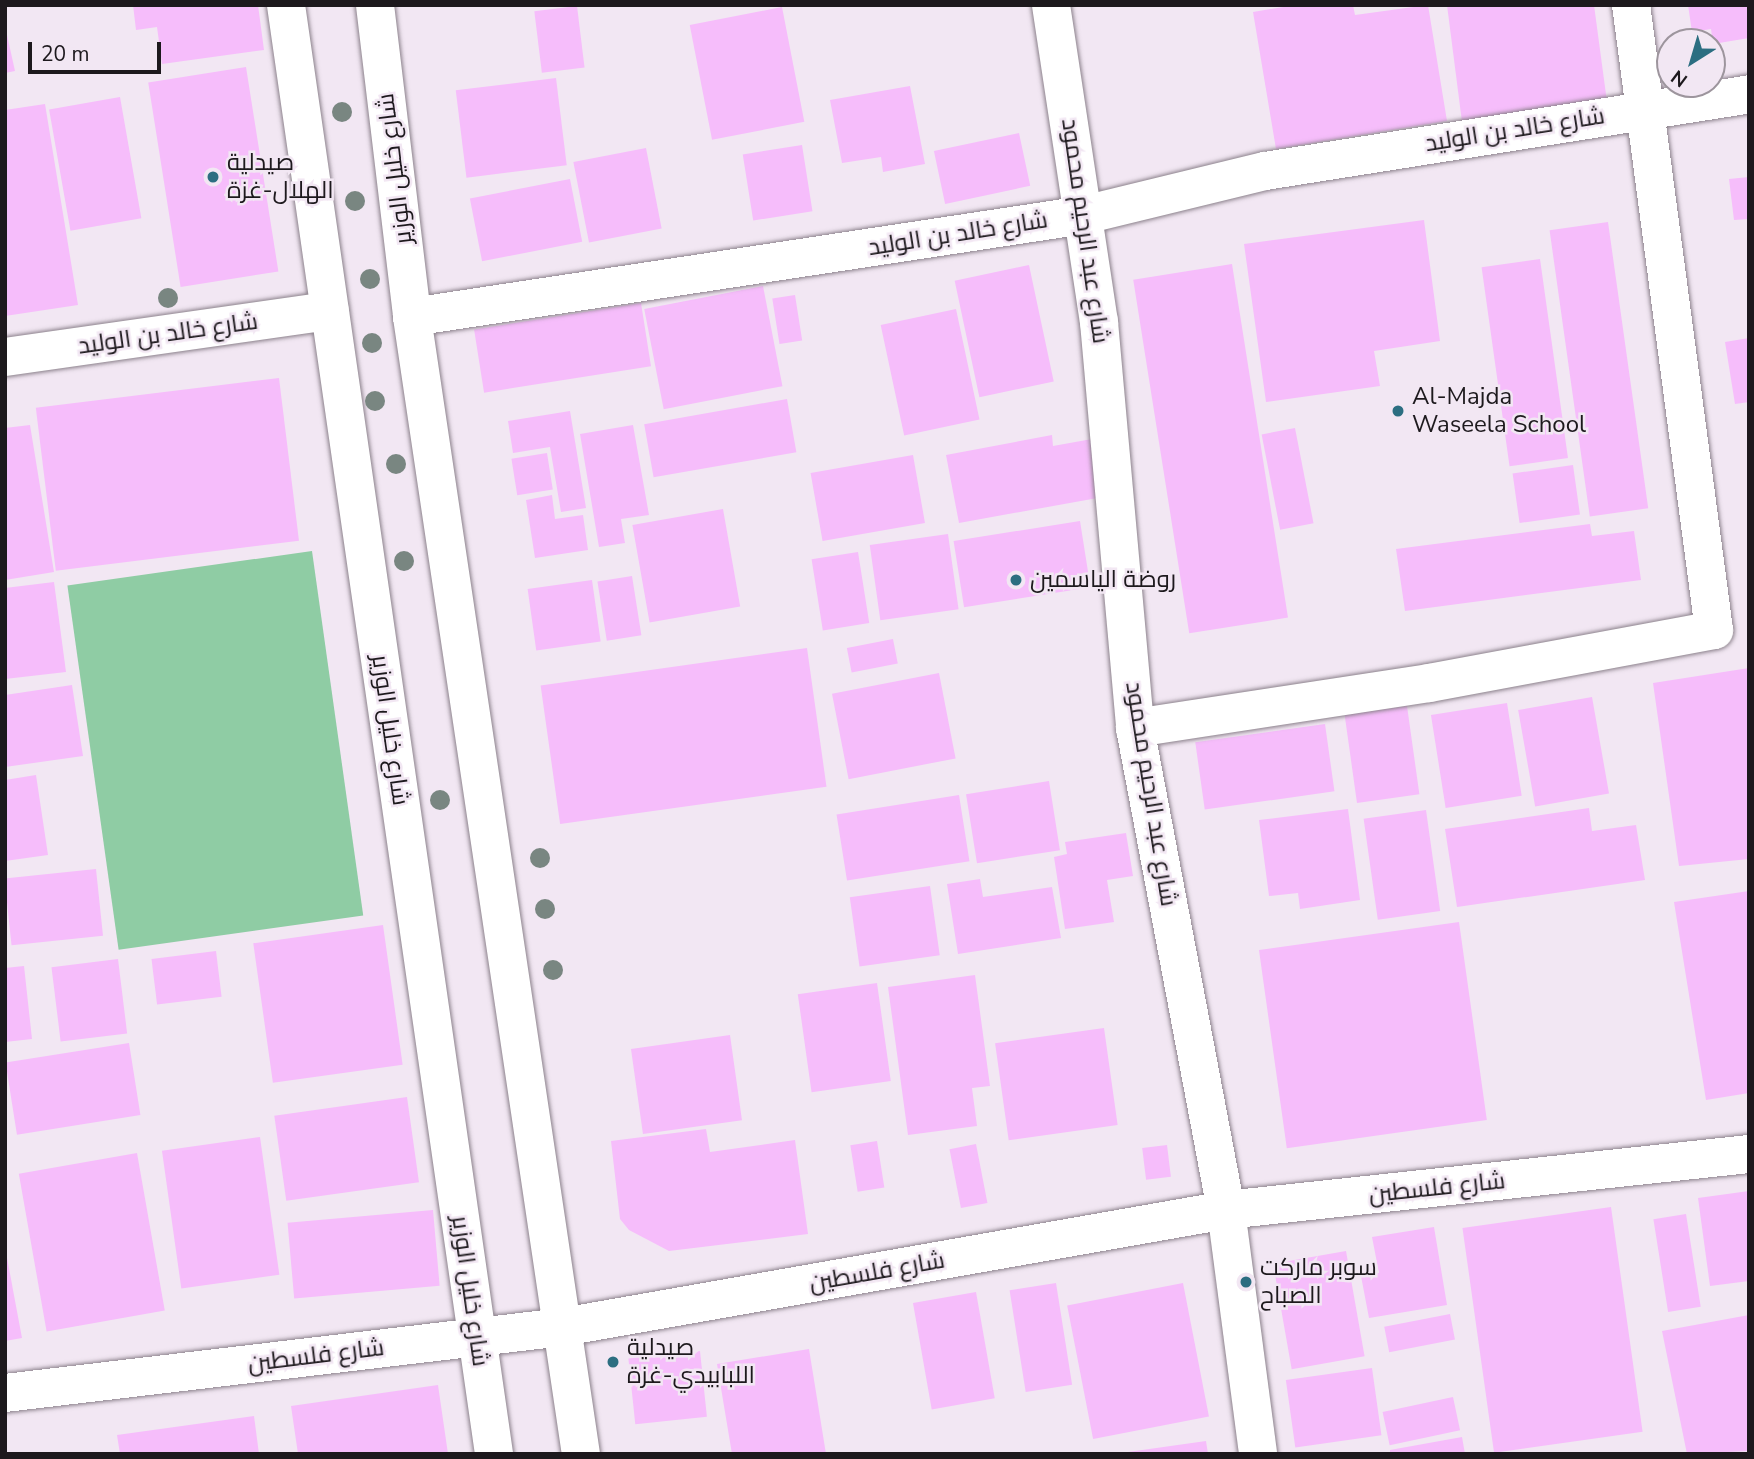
<!DOCTYPE html>
<html>
<head>
<meta charset="utf-8">
<style>
  body { margin:0 }
  #map { position:relative; width:1754px; height:1459px; overflow:hidden; background:#f2e7f3; font-family:"Nunito Sans",Cairo,sans-serif }
  div>[style] { position:absolute }
  .green>* { inset:0; background:#8fcca4; transform-origin:0 0 }
  .building>* { inset:0; background:#f6bdfb; transform-origin:0 0 }
  .roads { filter:drop-shadow(0 0 2px #8c828c) drop-shadow(0 0 2px #8c828c) }
  .minor>* { height:38px; margin:-19px; padding:0 19px; transform-origin:19px; border-radius:19px; background:#fff }
  .trees>* { width:20px; height:20px; margin:-10px; border-radius:50%; background:#798681 }
  .dots>* { width:19px; height:19px; translate:-50% -50%; box-sizing:border-box; border:4px solid #f2e7f3; border-radius:50% }
  span { translate:-50% -50%; white-space:nowrap; text-align:center; line-height:1.15; -webkit-text-stroke:5px #f2e7f3; paint-order:stroke }
  .street-label { font-size:24px; color:#1d191d }
  .poi-label { font-size:24px; color:#1d191d }
  .left { translate:0 -50%; text-align:left }
  .frame { position:absolute; inset:0; border:7px solid #1d191d; pointer-events:none }
  .north { position:absolute; left:1656px; top:28px; width:70px; height:70px; box-sizing:border-box; background:#f2e7f3; border:2px solid #9d959d; border-radius:50%; rotate:217deg; font-size:19px; font-weight:700; line-height:28px; text-align:center; color:#1d191d }
  .north::after { content:''; display:block; margin:auto; width:24px; height:32px; background:#2c6e81; clip-path:polygon(50% 0,100% 100%,50% 72%,0 100%) }
  .scale { position:absolute; left:28px; top:42px; width:133px; height:32px; box-sizing:border-box; border:4px solid #1d191d; border-top:0; padding-left:9px; font-size:21px; line-height:24px; white-space:nowrap; color:#1d191d; -webkit-text-stroke:5px #f2e7f3; paint-order:stroke }
</style>
</head>
<body>
<div id="map">
  <div class="green">
    <div style="left:312px;top:551px;width:368px;height:247px;rotate:82deg"></div>
  </div>
  <div class="building">
    <div style="clip-path:polygon(133px 5px,258px 5px,264px 50px,162px 64px,157px 27px,136px 30px)"></div>
    <div style="clip-path:polygon(1295px 5px,1353px 5px,1355px 15px,1428px 5px,1447px 121px,1276px 149px,1253px 12px)"></div>
    <div style="clip-path:polygon(1447px 5px,1594px 5px,1607px 102px,1462px 122px)"></div>
    <div style="clip-path:polygon(1688px 5px,1749px 5px,1749px 38px,1713px 44px,1711px 29px,1692px 32px)"></div>
    <div style="left:577px;top:6px;width:62px;height:43px;rotate:83deg"></div>
    <div style="left:782px;top:7px;width:117px;height:94px;rotate:79deg"></div>
    <div style="clip-path:polygon(5px 26px,15px 71px,5px 73px)"></div>
    <div style="left:246px;top:67px;width:207px;height:99px;rotate:81deg"></div>
    <div style="left:556px;top:78px;width:88px;height:101px;rotate:83deg"></div>
    <div style="clip-path:polygon(910px 86px,925px 164px,883px 172px,881px 157px,842px 163px,830px 100px)"></div>
    <div style="left:120px;top:97px;width:123px;height:72px;rotate:80deg"></div>
    <div style="clip-path:polygon(45px 104px,78px 305px,5px 316px,5px 110px)"></div>
    <div style="left:1019px;top:133px;width:54px;height:87px;rotate:78deg"></div>
    <div style="left:802px;top:145px;width:67px;height:60px;rotate:81deg"></div>
    <div style="left:646px;top:148px;width:82px;height:74px;rotate:79deg"></div>
    <div style="clip-path:polygon(1749px 177px,1749px 219px,1734px 220px,1729px 179px)"></div>
    <div style="left:570px;top:179px;width:64px;height:102px;rotate:79deg"></div>
    <div style="clip-path:polygon(1424px 220px,1440px 341px,1374px 351px,1380px 386px,1266px 402px,1244px 244px)"></div>
    <div style="left:1608px;top:222px;width:289px;height:59px;rotate:82deg"></div>
    <div style="left:1540px;top:259px;width:201px;height:59px;rotate:82deg"></div>
    <div style="left:1232px;top:264px;width:358px;height:100px;rotate:81deg"></div>
    <div style="left:1029px;top:265px;width:119px;height:76px;rotate:78deg"></div>
    <div style="left:763px;top:286px;width:102px;height:121px;rotate:79deg"></div>
    <div style="left:795px;top:295px;width:46px;height:23px;rotate:81deg"></div>
    <div style="left:641px;top:303px;width:64px;height:169px;rotate:81deg"></div>
    <div style="left:956px;top:309px;width:113px;height:77px;rotate:78deg"></div>
    <div style="clip-path:polygon(1749px 338px,1749px 402px,1735px 404px,1725px 342px)"></div>
    <div style="left:279px;top:378px;width:164px;height:245px;rotate:83deg"></div>
    <div style="left:787px;top:399px;width:54px;height:145px;rotate:80deg"></div>
    <div style="clip-path:polygon(570px 411px,586px 508px,561px 512px,550px 447px,513px 453px,508px 421px)"></div>
    <div style="clip-path:polygon(30px 425px,54px 572px,5px 580px,5px 428px)"></div>
    <div style="clip-path:polygon(633px 425px,649px 515px,621px 519px,625px 543px,599px 547px,580px 434px)"></div>
    <div style="left:1295px;top:428px;width:97px;height:34px;rotate:79deg"></div>
    <div style="clip-path:polygon(1052px 435px,1053px 446px,1092px 439px,1103px 497px,959px 523px,946px 455px)"></div>
    <div style="left:547px;top:453px;width:37px;height:36px;rotate:81deg"></div>
    <div style="left:913px;top:455px;width:69px;height:104px;rotate:80deg"></div>
    <div style="left:1573px;top:465px;width:50px;height:61px;rotate:82deg"></div>
    <div style="clip-path:polygon(552px 495px,555px 519px,583px 515px,588px 550px,535px 558px,526px 500px)"></div>
    <div style="left:723px;top:509px;width:99px;height:92px;rotate:80deg"></div>
    <div style="left:1080px;top:521px;width:67px;height:128px;rotate:81deg"></div>
    <div style="clip-path:polygon(1590px 524px,1592px 536px,1634px 531px,1641px 580px,1405px 611px,1396px 549px)"></div>
    <div style="left:948px;top:534px;width:76px;height:79px;rotate:82deg"></div>
    <div style="left:858px;top:552px;width:72px;height:47px;rotate:81deg"></div>
    <div style="left:632px;top:576px;width:60px;height:35px;rotate:81deg"></div>
    <div style="left:592px;top:580px;width:62px;height:65px;rotate:82deg"></div>
    <div style="clip-path:polygon(54px 582px,66px 672px,5px 679px,5px 588px)"></div>
    <div style="left:893px;top:639px;width:25px;height:47px;rotate:79deg"></div>
    <div style="left:807px;top:648px;width:140px;height:269px;rotate:82deg"></div>
    <div style="clip-path:polygon(1749px 668px,1749px 859px,1679px 866px,1653px 683px)"></div>
    <div style="left:939px;top:673px;width:87px;height:109px;rotate:79deg"></div>
    <div style="clip-path:polygon(72px 685px,83px 756px,5px 767px,5px 695px)"></div>
    <div style="left:1592px;top:697px;width:98px;height:75px;rotate:80deg"></div>
    <div style="left:1507px;top:703px;width:94px;height:77px;rotate:81deg"></div>
    <div style="left:1407px;top:706px;width:89px;height:63px;rotate:82deg"></div>
    <div style="left:1325px;top:724px;width:68px;height:131px;rotate:82deg"></div>
    <div style="clip-path:polygon(36px 775px,48px 855px,5px 861px,5px 780px)"></div>
    <div style="left:1049px;top:781px;width:70px;height:84px;rotate:81deg"></div>
    <div style="left:959px;top:795px;width:67px;height:124px;rotate:81deg"></div>
    <div style="clip-path:polygon(1589px 808px,1592px 831px,1636px 825px,1645px 880px,1457px 907px,1445px 829px)"></div>
    <div style="clip-path:polygon(1348px 809px,1360px 900px,1300px 909px,1298px 893px,1269px 896px,1259px 820px)"></div>
    <div style="left:1426px;top:810px;width:102px;height:63px;rotate:82deg"></div>
    <div style="clip-path:polygon(1126px 833px,1133px 876px,1107px 880px,1114px 922px,1065px 929px,1054px 857px,1067px 854px,1065px 842px)"></div>
    <div style="left:96px;top:869px;width:67px;height:92px;rotate:84deg"></div>
    <div style="clip-path:polygon(980px 879px,983px 897px,1052px 887px,1061px 938px,958px 954px,947px 884px)"></div>
    <div style="left:930px;top:886px;width:70px;height:81px;rotate:82deg"></div>
    <div style="clip-path:polygon(1749px 891px,1749px 1093px,1706px 1100px,1674px 902px)"></div>
    <div style="left:1459px;top:922px;width:200px;height:202px;rotate:82deg"></div>
    <div style="left:383px;top:925px;width:141px;height:131px;rotate:82deg"></div>
    <div style="left:216px;top:951px;width:46px;height:65px;rotate:83deg"></div>
    <div style="left:118px;top:959px;width:75px;height:67px;rotate:83deg"></div>
    <div style="clip-path:polygon(24px 966px,32px 1039px,5px 1042px,5px 968px)"></div>
    <div style="clip-path:polygon(975px 975px,990px 1086px,972px 1088px,977px 1126px,908px 1135px,888px 987px)"></div>
    <div style="left:877px;top:983px;width:99px;height:80px;rotate:82deg"></div>
    <div style="left:1104px;top:1028px;width:98px;height:110px;rotate:82deg"></div>
    <div style="left:730px;top:1035px;width:86px;height:100px;rotate:82deg"></div>
    <div style="left:129px;top:1043px;width:73px;height:125px;rotate:81deg"></div>
    <div style="left:407px;top:1097px;width:86px;height:134px;rotate:82deg"></div>
    <div style="clip-path:polygon(706px 1129px,710px 1152px,795px 1140px,808px 1234px,669px 1251px,629px 1230px,620px 1219px,611px 1141px)"></div>
    <div style="left:260px;top:1137px;width:139px;height:99px;rotate:82deg"></div>
    <div style="left:877px;top:1141px;width:47px;height:27px;rotate:81deg"></div>
    <div style="left:976px;top:1144px;width:60px;height:27px;rotate:79deg"></div>
    <div style="left:1167px;top:1145px;width:32px;height:25px;rotate:83deg"></div>
    <div style="left:137px;top:1153px;width:160px;height:120px;rotate:80deg"></div>
    <div style="clip-path:polygon(1749px 1191px,1749px 1281px,1710px 1286px,1698px 1198px)"></div>
    <div style="left:1611px;top:1207px;width:227px;height:150px;rotate:82deg"></div>
    <div style="left:433px;top:1210px;width:76px;height:146px;rotate:85deg"></div>
    <div style="left:1686px;top:1214px;width:94px;height:33px;rotate:81deg"></div>
    <div style="clip-path:polygon(1434px 1227px,1447px 1305px,1369px 1318px,1361px 1276px,1379px 1273px,1372px 1237px)"></div>
    <div style="clip-path:polygon(5px 1247px,22px 1338px,5px 1341px)"></div>
    <div style="left:1346px;top:1251px;width:107px;height:74px;rotate:80deg"></div>
    <div style="left:1056px;top:1283px;width:103px;height:47px;rotate:81deg"></div>
    <div style="left:1183px;top:1283px;width:136px;height:118px;rotate:79deg"></div>
    <div style="left:976px;top:1292px;width:108px;height:64px;rotate:80deg"></div>
    <div style="left:1450px;top:1314px;width:26px;height:67px;rotate:79deg"></div>
    <div style="clip-path:polygon(1749px 1315px,1749px 1451px,1687px 1454px,1662px 1331px)"></div>
    <div style="clip-path:polygon(809px 1349px,826px 1454px,732px 1454px,717px 1364px)"></div>
    <div style="left:700px;top:1351px;width:66px;height:72px;rotate:84deg"></div>
    <div style="left:1372px;top:1368px;width:68px;height:87px;rotate:82deg"></div>
    <div style="clip-path:polygon(438px 1385px,448px 1454px,298px 1454px,291px 1406px)"></div>
    <div style="left:1453px;top:1397px;width:34px;height:72px;rotate:78deg"></div>
    <div style="clip-path:polygon(254px 1416px,259px 1454px,120px 1454px,117px 1435px)"></div>
    <div style="clip-path:polygon(1462px 1437px,1465px 1454px,1390px 1454px,1390px 1450px)"></div>
    <div style="clip-path:polygon(1206px 1441px,1208px 1454px,1128px 1454px,1128px 1452px)"></div>
  </div>
  <div class="roads">
    <div class="minor">
      <div style="left:286px;top:5px;width:1464px;rotate:81.83deg"></div>
      <div style="left:375px;top:5px;width:314px;rotate:83.2deg"></div>
      <div style="left:412px;top:317px;width:1149px;rotate:81.55deg"></div>
      <div style="left:1051px;top:5px;width:321px;rotate:81.4deg"></div>
      <div style="left:1099px;top:322px;width:408px;rotate:84.9deg"></div>
      <div style="left:1135px;top:728px;width:491px;rotate:79.3deg"></div>
      <div style="left:1226px;top:1210px;width:246px;rotate:82.5deg"></div>
      <div style="left:412px;top:317px;width:680px;rotate:-8.63deg"></div>
      <div style="left:1084px;top:215px;width:186px;rotate:-13.7deg"></div>
      <div style="left:1265px;top:171px;width:490px;rotate:-9deg"></div>
      <div style="left:5px;top:357px;width:328px;rotate:-8.1deg"></div>
      <div style="left:1135px;top:728px;width:297px;rotate:-8.7deg"></div>
      <div style="left:1429px;top:683px;width:290px;rotate:-10.5deg"></div>
      <div style="left:1714px;top:630px;width:630px;rotate:-97.56deg"></div>
      <div style="left:5px;top:1393px;width:562px;rotate:-6.75deg"></div>
      <div style="left:563px;top:1327px;width:673px;rotate:-10.01deg"></div>
      <div style="left:1226px;top:1210px;width:526px;rotate:-6.11deg"></div>
    </div>
  </div>
  <div class="trees">
    <div style="left:342px;top:112px"></div>
    <div style="left:355px;top:201px"></div>
    <div style="left:370px;top:279px"></div>
    <div style="left:168px;top:298px"></div>
    <div style="left:372px;top:343px"></div>
    <div style="left:375px;top:401px"></div>
    <div style="left:396px;top:464px"></div>
    <div style="left:404px;top:561px"></div>
    <div style="left:440px;top:800px"></div>
    <div style="left:540px;top:858px"></div>
    <div style="left:545px;top:909px"></div>
    <div style="left:553px;top:970px"></div>
  </div>
  <div class="dots">
    <div style="left:213px;top:177px;background:#2c6e81"></div>
    <div style="left:1398px;top:411px;background:#2c6e81"></div>
    <div style="left:1016px;top:580px;background:#2c6e81"></div>
    <div style="left:1246px;top:1282px;background:#2c6e81"></div>
    <div style="left:613px;top:1362px;background:#2c6e81"></div>
  </div>
  <div class="street-label">
    <span style="left:1515px;top:130px;rotate:-9deg">شارع خالد بن الوليد</span>
    <span style="left:395px;top:169px;rotate:-97deg">شارع خليل الوزير</span>
    <span style="left:1085px;top:231px;rotate:82deg">شارع عبد الرحيم محمود</span>
    <span style="left:958px;top:234px;rotate:-9deg">شارع خالد بن الوليد</span>
    <span style="left:168px;top:334px;rotate:-8deg">شارع خالد بن الوليد</span>
    <span style="left:390px;top:730px;rotate:82deg">شارع خليل الوزير</span>
    <span style="left:1151px;top:794px;rotate:81deg">شارع عبد الرحيم محمود</span>
    <span style="left:1437px;top:1188px;rotate:-6deg">شارع فلسطين</span>
    <span style="left:877px;top:1272px;rotate:-10deg">شارع فلسطين</span>
    <span style="left:470px;top:1291px;rotate:82deg">شارع خليل الوزير</span>
    <span style="left:316px;top:1356px;rotate:-7deg">شارع فلسطين</span>
  </div>
  <div class="poi-label">
    <span class="left" style="left:227px;top:177px">صيدلية<br>الهلال-غزة</span>
    <span class="left" style="left:1412px;top:411px">Al-Majda<br>Waseela School</span>
    <span class="left" style="left:1030px;top:580px">روضة الياسمين</span>
    <span class="left" style="left:1260px;top:1282px">سوبر ماركت<br>الصباح</span>
    <span class="left" style="left:627px;top:1362px">صيدلية<br>اللبابيدي-غزة</span>
  </div>
  <div class="frame"></div>
  <div class="north">N</div>
  <div class="scale">20 m</div>
</div>
</body>
</html>
